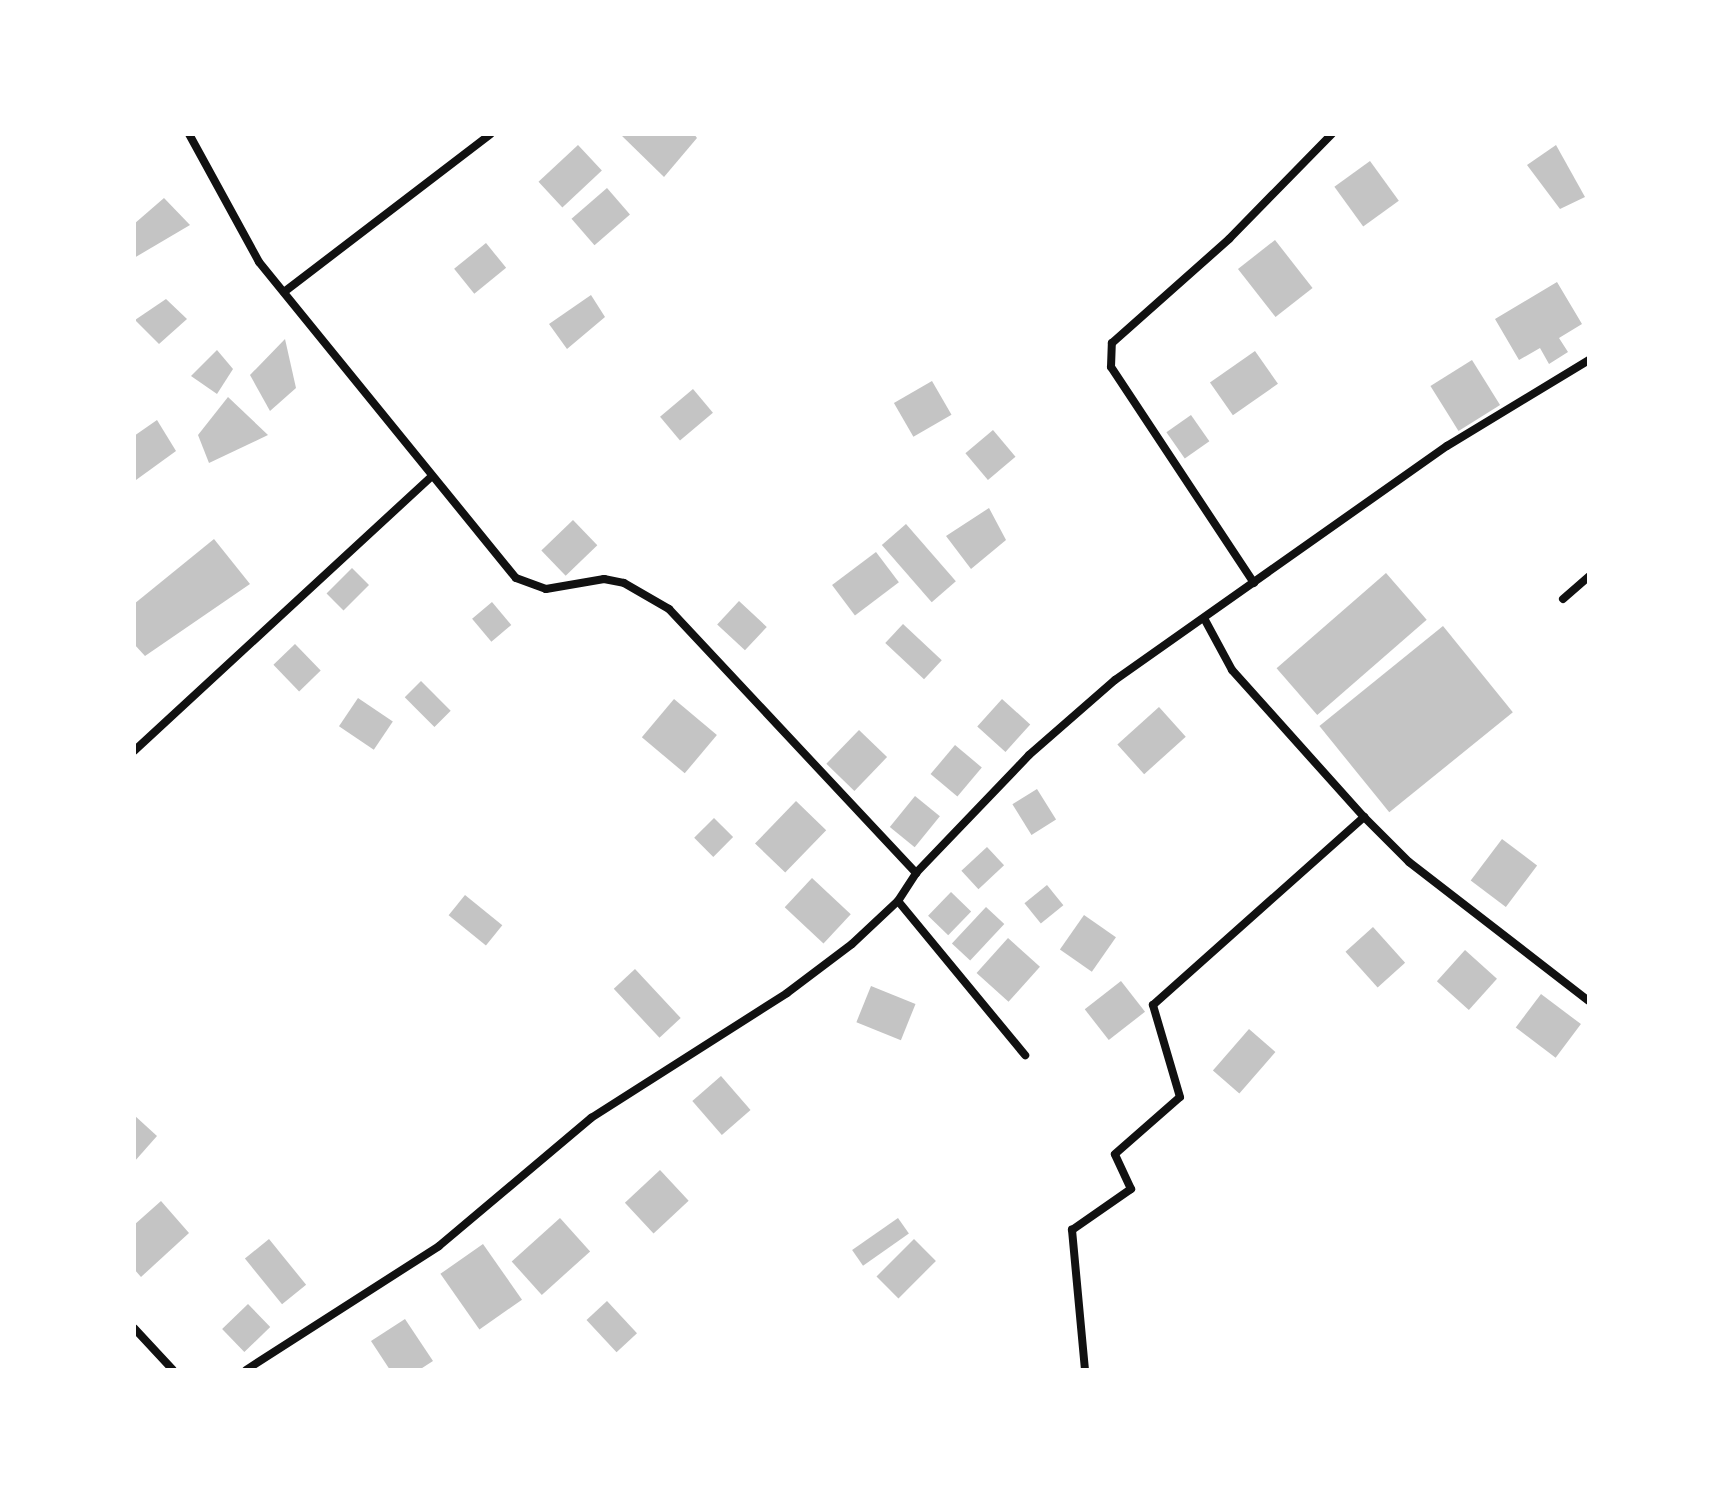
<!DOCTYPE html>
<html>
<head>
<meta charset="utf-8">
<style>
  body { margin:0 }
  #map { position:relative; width:1723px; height:1504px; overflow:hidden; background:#fff; font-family:Spectral,serif }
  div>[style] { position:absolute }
  .building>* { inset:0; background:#c4c4c4; transform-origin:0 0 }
  .minor>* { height:8px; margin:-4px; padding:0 4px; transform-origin:4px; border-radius:4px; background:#111 }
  span { translate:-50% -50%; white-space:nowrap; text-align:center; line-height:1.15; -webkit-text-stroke:7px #fff; paint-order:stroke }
  .frame { position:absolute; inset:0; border:136px solid #fff; pointer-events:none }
</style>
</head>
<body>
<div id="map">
  <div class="building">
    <div style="clip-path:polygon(620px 134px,694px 134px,697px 138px,664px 177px)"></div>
    <div style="left:578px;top:145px;width:35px;height:54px;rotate:47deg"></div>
    <div style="clip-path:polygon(1556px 145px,1585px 197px,1560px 209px,1527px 165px)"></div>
    <div style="left:1370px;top:161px;width:49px;height:44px;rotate:54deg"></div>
    <div style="left:607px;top:188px;width:35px;height:47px;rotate:49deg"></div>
    <div style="clip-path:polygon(164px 198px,190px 225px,134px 258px,134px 224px)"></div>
    <div style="left:1275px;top:240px;width:61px;height:47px;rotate:52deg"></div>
    <div style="left:486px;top:243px;width:32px;height:41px;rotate:51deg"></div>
    <div style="clip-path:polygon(1557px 282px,1582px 324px,1559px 338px,1568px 352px,1549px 364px,1540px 348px,1519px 360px,1495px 319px)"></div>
    <div style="clip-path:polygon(591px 295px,605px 317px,567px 349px,549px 324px)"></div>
    <div style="clip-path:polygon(166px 299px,187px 319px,159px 344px,135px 320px)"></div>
    <div style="clip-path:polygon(285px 339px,296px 388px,270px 411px,250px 375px)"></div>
    <div style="clip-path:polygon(217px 350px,233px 369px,217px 394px,191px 376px)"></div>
    <div style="left:1255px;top:351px;width:40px;height:55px;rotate:55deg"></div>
    <div style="left:1472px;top:360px;width:53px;height:49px;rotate:58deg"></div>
    <div style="left:932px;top:381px;width:39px;height:44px;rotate:60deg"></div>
    <div style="left:693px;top:389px;width:31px;height:43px;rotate:50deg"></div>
    <div style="clip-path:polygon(228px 397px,268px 435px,209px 463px,198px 435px)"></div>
    <div style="left:1191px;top:415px;width:32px;height:30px;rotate:55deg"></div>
    <div style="clip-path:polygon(157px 420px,176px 451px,136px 480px,134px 436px)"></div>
    <div style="left:993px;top:430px;width:35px;height:36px;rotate:50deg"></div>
    <div style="clip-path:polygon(989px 508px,1006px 540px,971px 569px,946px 536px)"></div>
    <div style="left:573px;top:520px;width:35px;height:44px;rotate:46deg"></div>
    <div style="left:906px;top:524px;width:76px;height:32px;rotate:49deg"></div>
    <div style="clip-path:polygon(214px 539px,250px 584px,145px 656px,134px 644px,134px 604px)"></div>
    <div style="left:876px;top:552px;width:38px;height:55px;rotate:53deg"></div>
    <div style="left:352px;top:568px;width:24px;height:36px;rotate:45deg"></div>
    <div style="left:1386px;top:573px;width:62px;height:145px;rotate:49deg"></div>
    <div style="left:739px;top:601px;width:38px;height:32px;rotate:43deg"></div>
    <div style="left:492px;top:602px;width:30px;height:26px;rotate:50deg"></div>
    <div style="left:903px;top:624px;width:53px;height:26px;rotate:43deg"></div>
    <div style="left:1443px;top:626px;width:111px;height:159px;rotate:51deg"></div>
    <div style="left:295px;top:644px;width:37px;height:30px;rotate:46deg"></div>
    <div style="left:421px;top:681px;width:42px;height:23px;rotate:45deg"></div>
    <div style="left:358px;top:698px;width:42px;height:34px;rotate:34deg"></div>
    <div style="left:674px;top:699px;width:56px;height:50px;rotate:40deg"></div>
    <div style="left:1002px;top:699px;width:38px;height:37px;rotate:42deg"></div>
    <div style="left:1159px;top:707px;width:40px;height:56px;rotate:48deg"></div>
    <div style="left:859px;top:730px;width:39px;height:47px;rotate:44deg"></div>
    <div style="left:955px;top:745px;width:35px;height:38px;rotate:40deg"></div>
    <div style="left:1037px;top:789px;width:36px;height:29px;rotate:58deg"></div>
    <div style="left:915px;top:796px;width:32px;height:40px;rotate:39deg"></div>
    <div style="left:796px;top:801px;width:42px;height:59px;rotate:44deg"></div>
    <div style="left:714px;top:818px;width:27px;height:28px;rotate:45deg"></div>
    <div style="left:1502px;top:839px;width:44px;height:52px;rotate:37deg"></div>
    <div style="left:987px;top:847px;width:25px;height:35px;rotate:47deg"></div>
    <div style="left:812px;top:878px;width:53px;height:40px;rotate:43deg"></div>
    <div style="left:1047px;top:885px;width:26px;height:29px;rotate:51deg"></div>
    <div style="left:951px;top:892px;width:28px;height:33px;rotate:44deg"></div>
    <div style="left:465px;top:895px;width:48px;height:26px;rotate:39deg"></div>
    <div style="left:986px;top:907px;width:25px;height:50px;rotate:43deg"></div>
    <div style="left:1084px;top:915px;width:39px;height:42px;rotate:35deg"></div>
    <div style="left:1373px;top:927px;width:48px;height:37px;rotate:48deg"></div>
    <div style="left:1008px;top:938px;width:43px;height:47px;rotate:42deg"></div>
    <div style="left:1465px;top:950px;width:43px;height:42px;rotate:42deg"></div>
    <div style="left:635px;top:969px;width:67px;height:29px;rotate:47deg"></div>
    <div style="left:1121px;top:981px;width:39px;height:46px;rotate:52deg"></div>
    <div style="left:871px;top:986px;width:48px;height:39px;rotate:22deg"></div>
    <div style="left:1541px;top:994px;width:50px;height:42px;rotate:37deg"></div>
    <div style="left:1249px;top:1029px;width:35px;height:55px;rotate:41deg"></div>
    <div style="left:721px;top:1076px;width:45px;height:38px;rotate:49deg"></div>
    <div style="clip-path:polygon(134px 1115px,157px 1136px,134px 1162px)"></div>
    <div style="left:660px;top:1170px;width:42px;height:48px;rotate:47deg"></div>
    <div style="clip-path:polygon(161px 1201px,189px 1233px,141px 1277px,134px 1269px,134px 1225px)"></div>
    <div style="left:560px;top:1218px;width:45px;height:65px;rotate:48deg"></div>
    <div style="left:898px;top:1218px;width:19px;height:56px;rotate:55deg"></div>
    <div style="left:269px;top:1239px;width:59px;height:31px;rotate:51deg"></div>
    <div style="left:914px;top:1239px;width:31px;height:53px;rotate:45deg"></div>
    <div style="left:483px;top:1244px;width:68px;height:52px;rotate:55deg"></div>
    <div style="left:607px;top:1301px;width:44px;height:28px;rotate:47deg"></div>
    <div style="left:248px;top:1304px;width:32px;height:36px;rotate:46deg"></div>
    <div style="clip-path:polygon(405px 1319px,433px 1361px,419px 1370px,390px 1370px,371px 1341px)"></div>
  </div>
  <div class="minor">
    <div style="left:189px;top:134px;width:146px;rotate:61.3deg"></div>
    <div style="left:259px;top:262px;width:407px;rotate:50.9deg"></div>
    <div style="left:516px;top:578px;width:32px;rotate:20deg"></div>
    <div style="left:546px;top:589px;width:59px;rotate:-9.8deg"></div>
    <div style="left:604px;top:579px;width:20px;rotate:11deg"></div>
    <div style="left:624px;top:583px;width:52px;rotate:30deg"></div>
    <div style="left:669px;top:609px;width:362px;rotate:46.9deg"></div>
    <div style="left:284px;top:292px;width:260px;rotate:-37.4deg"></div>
    <div style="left:1254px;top:583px;width:259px;rotate:-123.5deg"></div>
    <div style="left:1111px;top:367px;width:24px;rotate:-88deg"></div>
    <div style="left:1112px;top:343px;width:157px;rotate:-41.6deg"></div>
    <div style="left:1229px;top:239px;width:147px;rotate:-45.6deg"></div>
    <div style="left:1563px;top:599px;width:35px;rotate:-41deg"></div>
    <div style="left:1205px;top:620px;width:57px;rotate:61.6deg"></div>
    <div style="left:1232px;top:670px;width:198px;rotate:48.1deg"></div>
    <div style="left:1364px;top:817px;width:64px;rotate:45deg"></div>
    <div style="left:1409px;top:862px;width:227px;rotate:37.7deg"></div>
    <div style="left:134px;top:751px;width:405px;rotate:-42.7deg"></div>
    <div style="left:898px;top:901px;width:200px;rotate:50.5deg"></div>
    <div style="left:134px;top:1328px;width:57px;rotate:47.1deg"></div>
    <div style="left:246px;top:1370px;width:229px;rotate:-32.7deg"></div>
    <div style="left:439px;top:1246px;width:199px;rotate:-40.1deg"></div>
    <div style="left:591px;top:1118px;width:232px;rotate:-32.5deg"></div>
    <div style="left:787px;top:993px;width:81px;rotate:-37deg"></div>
    <div style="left:852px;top:944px;width:63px;rotate:-43.1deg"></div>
    <div style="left:898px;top:901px;width:33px;rotate:-57deg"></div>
    <div style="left:916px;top:873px;width:163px;rotate:-46.2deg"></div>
    <div style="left:1029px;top:755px;width:114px;rotate:-41.1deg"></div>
    <div style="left:1115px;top:680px;width:406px;rotate:-35.2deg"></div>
    <div style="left:1447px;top:446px;width:166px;rotate:-31.2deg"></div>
    <div style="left:1085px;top:1370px;width:141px;rotate:-95.3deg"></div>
    <div style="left:1072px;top:1230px;width:72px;rotate:-34.8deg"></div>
    <div style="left:1131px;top:1189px;width:38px;rotate:-115deg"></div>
    <div style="left:1115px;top:1154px;width:86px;rotate:-41.2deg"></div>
    <div style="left:1180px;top:1097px;width:96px;rotate:-106.4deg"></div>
    <div style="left:1153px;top:1005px;width:283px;rotate:-41.7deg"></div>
  </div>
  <div class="frame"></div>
</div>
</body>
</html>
